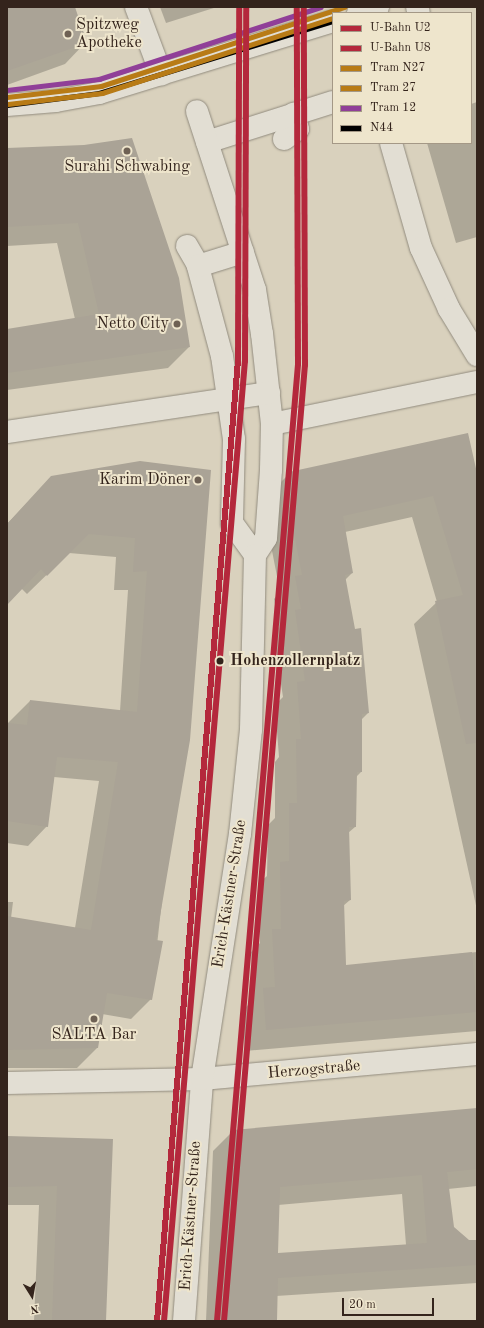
<!DOCTYPE html>
<html>
<head>
<meta charset="utf-8">
<style>
  body { margin:0 }
  #map { position:relative; width:484px; height:1328px; overflow:hidden; background:#d9d1bd; font-family:"Old Standard TT",serif }
  div>[style] { position:absolute }
  .shadow>* { inset:0; background:#0003 }
  .building>* { inset:0; background:#aaa396 }
  .roads { filter:drop-shadow(0 0 1px #918b7e) drop-shadow(0 0 1px #918b7e) }
  .pedestrian>* { height:22px; margin:-11px; padding:0 11px; transform-origin:11px; border-radius:11px; background:#e2ded3 }
  .minor>* { height:22px; margin:-11px; padding:0 11px; transform-origin:11px; border-radius:11px; background:#e2ded3 }
  .tertiary>* { height:22px; margin:-11px; padding:0 11px; transform-origin:11px; border-radius:11px; background:#e2ded3 }
  .bus-1>* { height:5px; margin:-2.5px; padding:0 2.5px; transform-origin:2.5px; border-radius:2.5px; background:#000 }
  .tram-1>* { height:5px; margin:-2.5px; padding:0 2.5px; transform-origin:2.5px; border-radius:2.5px; background:#b87b16 }
  .tram-2>* { height:5px; margin:-2.5px; padding:0 2.5px; transform-origin:2.5px; border-radius:2.5px; background:#b87b16 }
  .tram-3>* { height:5px; margin:-2.5px; padding:0 2.5px; transform-origin:2.5px; border-radius:2.5px; background:#903f98 }
  .metro-1>* { height:6px; margin:-3px; padding:0 3px; transform-origin:3px; border-radius:3px; background:#b4283c }
  .metro-2>* { height:6px; margin:-3px; padding:0 3px; transform-origin:3px; border-radius:3px; background:#b4283c }
  .dots>* { width:11px; height:11px; translate:-50% -50%; box-sizing:border-box; border:2px solid #eee5cc; border-radius:50% }
  span { translate:-50% -50%; white-space:nowrap; text-align:center; line-height:1.15; -webkit-text-stroke:4px #eee5cc; paint-order:stroke }
  .poi-label { font-size:16px; color:#34241c }
  .left { translate:0 -50%; text-align:left }
  .right { translate:-100% -50%; text-align:right }
  .stop-label { font-size:16px; color:#34241c; font-weight:700 }
  .street-label { font-size:16px; color:#34241c }
  .frame { position:absolute; inset:0; border:8px solid #34241c; pointer-events:none }
  .legend { position:absolute; left:332px; top:12px; width:140px; height:132px; box-sizing:border-box; background:#eee5cc; border:1px solid #a49886; margin:0; padding:5px 7px; list-style:none; font-size:12px; color:#34241c }
  .legend li { display:flex; align-items:center; gap:8px; height:20px }
  .legend b { width:20px; border:1px solid #a49886 }
  .north { position:absolute; left:12px; top:1276px; width:40px; height:40px; -webkit-text-stroke:3px #eee5cc; paint-order:stroke; rotate:169deg; font-size:11px; font-weight:700; line-height:16px; text-align:center; color:#34241c }
  .north::after { content:''; display:block; margin:auto; width:14px; height:18px; background:#34241c; clip-path:polygon(50% 0,100% 100%,50% 72%,0 100%) }
  .scale { position:absolute; left:342px; top:1298px; width:92px; height:18px; box-sizing:border-box; border:2px solid #34241c; border-top:0; padding-left:5px; font-size:12px; line-height:14px; white-space:nowrap; color:#34241c; -webkit-text-stroke:3px #eee5cc; paint-order:stroke }
</style>
</head>
<body>
<div id="map">
  <div class="shadow">
    <div style="clip-path:polygon(7px 7px,73px 7px,86px 42px,65px 64px,7px 85px)"></div>
    <div style="clip-path:polygon(160px 7px,217px 7px,166px 23px)"></div>
    <div style="clip-path:polygon(477px 102px,477px 237px,456px 243px,427px 143px,471px 143px,471px 104px)"></div>
    <div style="clip-path:polygon(84px 146px,189px 347px,168px 368px,7px 390px,7px 330px,75px 319px,57px 243px,7px 246px,7px 149px)"></div>
    <div style="clip-path:polygon(210px 471px,151px 999px,131px 1019px,102px 1014px,97px 1048px,77px 1068px,7px 1068px,7px 902px,13px 902px,11px 918px,75px 928px,99px 781px,54px 777px,47px 826px,28px 846px,7px 843px,7px 724px,30px 701px,120px 711px,128px 590px,114px 590px,116px 557px,69px 553px,27px 594px,21px 588px,7px 603px,7px 524px,52px 477px)"></div>
    <div style="clip-path:polygon(290px 473px,477px 478px,477px 910px,414px 624px,437px 602px,412px 517px,345px 532px,352px 573px,345px 580px,368px 713px,361px 720px,361px 772px,356px 777px,355px 827px,348px 833px,350px 900px,343px 906px,345px 966px,477px 952px,477px 1031px,245px 1051px,242px 1011px,253px 1000px,251px 952px,260px 943px,258px 884px,267px 876px,268px 825px,275px 818px,275px 762px,279px 757px,275px 705px,283px 697px,273px 632px,279px 627px,274px 599px,280px 592px,268px 530px,268px 495px)"></div>
    <div style="clip-path:polygon(evenodd,477px 1109px,477px 1186px,448px 1189px,453px 1227px,469px 1241px,477px 1241px,477px 1283px,276px 1296px,276px 1321px,206px 1321px,213px 1151px,233px 1131px,477px 1109px,402px 1194px,406px 1245px,277px 1254px,278px 1205px,402px 1194px)"></div>
    <div style="clip-path:polygon(7px 1139px,112px 1140px,105px 1321px,34px 1321px,39px 1205px,7px 1205px)"></div>
    <div style="clip-path:polygon(460px 1320px,460px 1321px,408px 1321px)"></div>
  </div>
  <div class="building">
    <div style="clip-path:polygon(7px 7px,75px 7px,87px 43px,7px 71px)"></div>
    <div style="clip-path:polygon(132px 138px,179px 278px,190px 347px,7px 373px,7px 329px,99px 314px,78px 223px,7px 227px,7px 148px,84px 145px)"></div>
    <div style="clip-path:polygon(468px 433px,477px 473px,477px 743px,466px 744px,435px 601px,463px 595px,433px 496px,343px 516px,353px 573px,345px 575px,355px 629px,361px 628px,369px 713px,362px 714px,362px 772px,357px 772px,356px 827px,349px 827px,351px 900px,344px 901px,346px 965px,472px 952px,477px 1012px,266px 1030px,263px 988px,275px 987px,272px 929px,281px 929px,280px 862px,289px 861px,289px 803px,297px 803px,296px 739px,301px 739px,297px 682px,305px 681px,295px 610px,301px 609px,295px 576px,302px 575px,289px 507px,297px 508px,289px 472px)"></div>
    <div style="clip-path:polygon(140px 461px,211px 470px,190px 740px,156px 940px,163px 941px,152px 1000px,107px 993px,98px 1048px,7px 1050px,7px 916px,91px 930px,118px 762px,57px 757px,48px 827px,7px 821px,7px 723px,27px 725px,30px 700px,137px 712px,147px 571px,133px 572px,135px 538px,89px 534px,47px 576px,41px 569px,7px 605px,7px 524px,51px 476px)"></div>
    <div style="clip-path:polygon(evenodd,477px 1108px,477px 1169px,447px 1172px,454px 1227px,469px 1240px,477px 1240px,477px 1265px,278px 1278px,277px 1321px,223px 1321px,233px 1130px,477px 1108px,422px 1175px,427px 1243px,278px 1253px,280px 1187px,422px 1175px)"></div>
    <div style="clip-path:polygon(7px 1136px,113px 1139px,106px 1321px,52px 1321px,57px 1186px,7px 1187px)"></div>
  </div>
  <div class="roads">
    <div class="pedestrian">
      <div style="left:417px;top:7px;width:6px;rotate:72deg"></div>
      <div style="left:284px;top:139px;width:17px;rotate:-36deg"></div>
      <div style="left:298px;top:129px;width:16px;rotate:-105deg"></div>
      <div style="left:207px;top:142px;width:132px;rotate:-17.6deg"></div>
      <div style="left:391px;top:143px;width:109px;rotate:74.1deg"></div>
      <div style="left:421px;top:248px;width:67px;rotate:65.3deg"></div>
      <div style="left:449px;top:309px;width:54px;rotate:58.7deg"></div>
      <div style="left:187px;top:246px;width:20px;rotate:60deg"></div>
      <div style="left:197px;top:263px;width:96px;rotate:75deg"></div>
      <div style="left:222px;top:356px;width:84px;rotate:81.8deg"></div>
      <div style="left:234px;top:439px;width:84px;rotate:91.4deg"></div>
      <div style="left:232px;top:523px;width:39px;rotate:54deg"></div>
      <div style="left:255px;top:555px;width:20px;rotate:-57deg"></div>
      <div style="left:266px;top:538px;width:68px;rotate:-85.8deg"></div>
      <div style="left:271px;top:470px;width:46px;rotate:-88.8deg"></div>
      <div style="left:272px;top:424px;width:91px;rotate:-96.3deg"></div>
      <div style="left:262px;top:334px;width:45px;rotate:-99deg"></div>
      <div style="left:255px;top:290px;width:188px;rotate:-108deg"></div>
      <div style="left:198px;top:266px;width:47px;rotate:-17.3deg"></div>
      <div style="left:272px;top:424px;width:209px;rotate:-11.6deg"></div>
      <div style="left:7px;top:432px;width:265px;rotate:-8.5deg"></div>
    </div>
    <div class="minor">
      <div style="left:136px;top:7px;width:72px;rotate:69.5deg"></div>
      <div style="left:7px;top:1083px;width:195px;rotate:-1.2deg"></div>
      <div style="left:202px;top:1079px;width:276px;rotate:-5.2deg"></div>
      <div style="left:184px;top:1321px;width:243px;rotate:-85.7deg"></div>
      <div style="left:202px;top:1079px;width:248px;rotate:-81.2deg"></div>
      <div style="left:240px;top:834px;width:105px;rotate:-84deg"></div>
      <div style="left:251px;top:730px;width:175px;rotate:-88.7deg"></div>
    </div>
    <div class="tertiary">
      <div style="left:358px;top:13px;width:21px;rotate:-17deg"></div>
      <div style="left:7px;top:105px;width:49px;rotate:-4.7deg"></div>
      <div style="left:56px;top:101px;width:44px;rotate:-10.5deg"></div>
      <div style="left:99px;top:93px;width:245px;rotate:-17.1deg"></div>
    </div>
  </div>
  <div class="bus-1">
    <div style="left:7px;top:105px;width:93px;rotate:-7.4deg"></div>
    <div style="left:99px;top:93px;width:245px;rotate:-17.1deg"></div>
  </div>
  <div class="tram-1">
    <div style="left:7px;top:97px;width:95px;rotate:-6.7deg"></div>
    <div style="left:101px;top:86px;width:256px;rotate:-18deg"></div>
  </div>
  <div class="tram-2">
    <div style="left:8px;top:104px;width:95px;rotate:-6.7deg"></div>
    <div style="left:102px;top:93px;width:243px;rotate:-18deg"></div>
  </div>
  <div class="tram-3">
    <div style="left:7px;top:90px;width:93px;rotate:-6.8deg"></div>
    <div style="left:99px;top:79px;width:233px;rotate:-18deg"></div>
  </div>
  <div class="metro-1">
    <div style="left:157px;top:1321px;width:964px;rotate:-85.18deg"></div>
    <div style="left:238px;top:360px;width:353px;rotate:-89.8deg"></div>
    <div style="left:217px;top:1321px;width:960px;rotate:-85.16deg"></div>
    <div style="left:298px;top:364px;width:357px;rotate:-90.2deg"></div>
  </div>
  <div class="metro-2">
    <div style="left:164px;top:1321px;width:963px;rotate:-85.18deg"></div>
    <div style="left:245px;top:361px;width:354px;rotate:-89.8deg"></div>
    <div style="left:224px;top:1321px;width:959px;rotate:-85.16deg"></div>
    <div style="left:305px;top:365px;width:358px;rotate:-90.2deg"></div>
  </div>
  <div class="dots">
    <div style="left:68px;top:34px;background:#6e6154"></div>
    <div style="left:127px;top:151px;background:#6e6154"></div>
    <div style="left:177px;top:324px;background:#6e6154"></div>
    <div style="left:198px;top:480px;background:#6e6154"></div>
    <div style="left:220px;top:661px;background:#34241c"></div>
    <div style="left:94px;top:1019px;background:#6e6154"></div>
  </div>
  <div class="poi-label">
    <span class="left" style="left:76px;top:34px">Spitzweg<br>Apotheke</span>
    <span style="left:127px;top:167px">Surahi Schwabing</span>
    <span class="right" style="left:169px;top:324px">Netto City</span>
    <span class="right" style="left:190px;top:480px">Karim Döner</span>
    <span style="left:94px;top:1035px">SALTA Bar</span>
  </div>
  <div class="stop-label">
    <span class="left" style="left:230px;top:661px">Hohenzollernplatz</span>
  </div>
  <div class="street-label">
    <span style="left:230px;top:894px;rotate:-81deg">Erich-Kästner-Straße</span>
    <span style="left:314px;top:1070px;rotate:-5deg">Herzogstraße</span>
    <span style="left:191px;top:1216px;rotate:-86deg">Erich-Kästner-Straße</span>
  </div>
  <div class="frame"></div>
  <ul class="legend">
  <li><b style="height:5px;background:#b4283c"></b>U-Bahn U2</li>
  <li><b style="height:5px;background:#b4283c"></b>U-Bahn U8</li>
  <li><b style="height:5px;background:#b87b16"></b>Tram N27</li>
  <li><b style="height:5px;background:#b87b16"></b>Tram 27</li>
  <li><b style="height:5px;background:#903f98"></b>Tram 12</li>
  <li><b style="height:5px;background:#000"></b>N44</li>
  </ul>
  <div class="north">N</div>
  <div class="scale">20 m</div>
</div>
</body>
</html>
